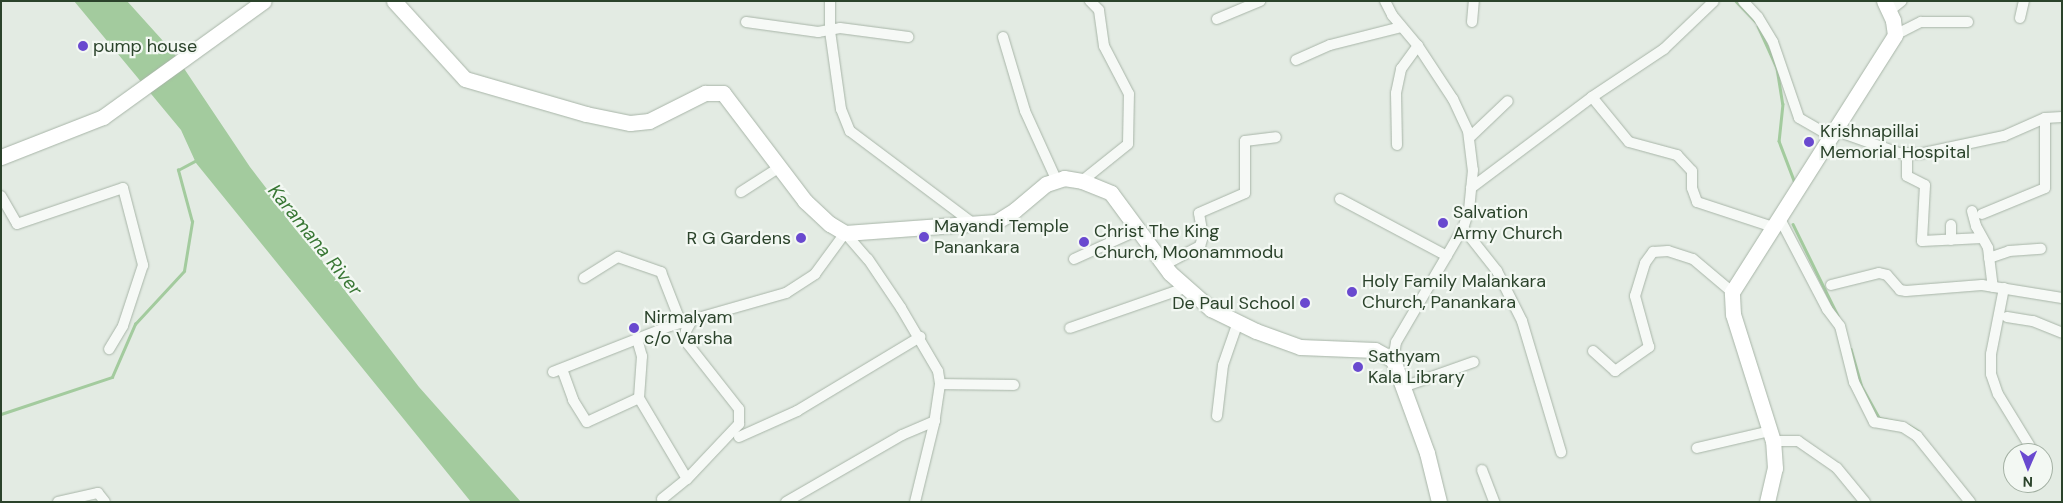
<!DOCTYPE html>
<html>
<head>
<meta charset="utf-8">
<style>
  body { margin:0 }
  #map { position:relative; width:2063px; height:503px; overflow:hidden; background:#e3ebe3; font-family:"DM Sans",sans-serif }
  div>[style] { position:absolute }
  .water>* { inset:0; background:#a3cb9e }
  .stream>* { height:2.5px; margin:-1.25px; padding:0 1.25px; transform-origin:1.25px; border-radius:1.25px; background:#a3cb9e }
  .roads { filter:drop-shadow(0 0 1px #a8b5a8) drop-shadow(0 0 1px #a8b5a8) }
  .street>* { height:10px; margin:-5px; padding:0 5px; transform-origin:5px; border-radius:5px; background:#f6f9f6 }
  .secondary>* { height:15px; margin:-7.5px; padding:0 7.5px; transform-origin:7.5px; border-radius:7.5px; background:#fff }
  .dots>* { width:14px; height:14px; translate:-50% -50%; box-sizing:border-box; border:2px solid #f3f8f3; border-radius:50% }
  span { translate:-50% -50%; white-space:nowrap; text-align:center; line-height:1.15; -webkit-text-stroke:4.5px #f3f8f3; paint-order:stroke }
  .poi-label { font-size:18px; color:#2b432b }
  .left { translate:0 -50%; text-align:left }
  .right { translate:-100% -50%; text-align:right }
  .water-label { font-size:19px; color:#387734; font-style:italic }
  .frame { position:absolute; inset:0; border:2px solid #2b432b; pointer-events:none }
  .north { position:absolute; left:2003px; top:443px; width:50px; height:50px; box-sizing:border-box; background:#f3f8f3; border:1px solid #a3b0a3; border-radius:50%; rotate:181deg; font-size:14px; font-weight:700; line-height:20px; text-align:center; color:#2b432b }
  .north::after { content:''; display:block; margin:auto; width:18px; height:22px; background:#6949cf; clip-path:polygon(50% 0,100% 100%,50% 72%,0 100%) }
</style>
</head>
<body>
<div id="map">
  <div class="water">
    <div style="clip-path:polygon(74px 1px,127px 1px,173px 52px,250px 167px,419px 387px,521px 502px,471px 502px,196px 163px,181px 130px)"></div>
  </div>
  <div class="stream">
    <div style="left:1736px;top:1px;width:28px;rotate:46deg"></div>
    <div style="left:1758px;top:26px;width:46px;rotate:65.7deg"></div>
    <div style="left:1777px;top:68px;width:36px;rotate:81deg"></div>
    <div style="left:1783px;top:104px;width:37px;rotate:96deg"></div>
    <div style="left:1779px;top:141px;width:45px;rotate:69.1deg"></div>
    <div style="left:1793px;top:224px;width:102px;rotate:63.9deg"></div>
    <div style="left:1851px;top:349px;width:37px;rotate:74deg"></div>
    <div style="left:1861px;top:385px;width:38px;rotate:61deg"></div>
    <div style="left:1879px;top:418px;width:25px;rotate:12deg"></div>
    <div style="left:1px;top:414px;width:117px;rotate:-18.4deg"></div>
    <div style="left:112px;top:377px;width:58px;rotate:-66.5deg"></div>
    <div style="left:135px;top:324px;width:72px;rotate:-47.2deg"></div>
    <div style="left:184px;top:271px;width:50px;rotate:-80.7deg"></div>
    <div style="left:192px;top:222px;width:54px;rotate:-105.1deg"></div>
    <div style="left:178px;top:170px;width:21px;rotate:-28deg"></div>
    <div style="left:1908px;top:425px;width:12px;rotate:31deg"></div>
  </div>
  <div class="roads">
    <div class="street">
      <div style="left:830px;top:1px;width:30px;rotate:90deg"></div>
      <div style="left:830px;top:31px;width:79px;rotate:82deg"></div>
      <div style="left:841px;top:109px;width:24px;rotate:68deg"></div>
      <div style="left:850px;top:131px;width:156px;rotate:36.9deg"></div>
      <div style="left:1385px;top:1px;width:16px;rotate:63deg"></div>
      <div style="left:1392px;top:15px;width:40px;rotate:50deg"></div>
      <div style="left:1418px;top:46px;width:64px;rotate:56.6deg"></div>
      <div style="left:1453px;top:99px;width:35px;rotate:65deg"></div>
      <div style="left:1468px;top:131px;width:39px;rotate:83deg"></div>
      <div style="left:1473px;top:170px;width:40px;rotate:95.7deg"></div>
      <div style="left:1469px;top:210px;width:19px;rotate:108deg"></div>
      <div style="left:1463px;top:228px;width:132px;rotate:120.4deg"></div>
      <div style="left:1396px;top:342px;width:18px;rotate:99deg"></div>
      <div style="left:1743px;top:1px;width:22px;rotate:47deg"></div>
      <div style="left:1758px;top:17px;width:29px;rotate:59deg"></div>
      <div style="left:1773px;top:42px;width:80px;rotate:71.1deg"></div>
      <div style="left:1799px;top:118px;width:36px;rotate:30deg"></div>
      <div style="left:1889px;top:11px;width:16px;rotate:-38deg"></div>
      <div style="left:2020px;top:18px;width:17px;rotate:-77deg"></div>
      <div style="left:1217px;top:19px;width:47px;rotate:-22.7deg"></div>
      <div style="left:746px;top:22px;width:73px;rotate:7.9deg"></div>
      <div style="left:818px;top:32px;width:22px;rotate:-10deg"></div>
      <div style="left:840px;top:28px;width:69px;rotate:7.5deg"></div>
      <div style="left:1472px;top:22px;width:21px;rotate:-85deg"></div>
      <div style="left:1895px;top:35px;width:29px;rotate:-27deg"></div>
      <div style="left:1921px;top:22px;width:47px"></div>
      <div style="left:1003px;top:37px;width:77px;rotate:73.4deg"></div>
      <div style="left:1025px;top:111px;width:75px;rotate:65.5deg"></div>
      <div style="left:1296px;top:60px;width:37px;rotate:-24deg"></div>
      <div style="left:1330px;top:45px;width:73px;rotate:-14.2deg"></div>
      <div style="left:1592px;top:97px;width:58px;rotate:50.6deg"></div>
      <div style="left:1629px;top:142px;width:50px;rotate:15.2deg"></div>
      <div style="left:1677px;top:155px;width:22px;rotate:47deg"></div>
      <div style="left:1692px;top:171px;width:17px;rotate:90deg"></div>
      <div style="left:1692px;top:188px;width:15px;rotate:70deg"></div>
      <div style="left:1697px;top:202px;width:80px;rotate:18.2deg"></div>
      <div style="left:1834px;top:130px;width:69px;rotate:19.5deg"></div>
      <div style="left:1899px;top:153px;width:20px;rotate:3deg"></div>
      <div style="left:1919px;top:154px;width:87px;rotate:-12deg"></div>
      <div style="left:2004px;top:136px;width:45px;rotate:-23.7deg"></div>
      <div style="left:2045px;top:118px;width:17px;rotate:-3deg"></div>
      <div style="left:1470px;top:137px;width:52px;rotate:-43.5deg"></div>
      <div style="left:1397px;top:145px;width:52px;rotate:-91.1deg"></div>
      <div style="left:1396px;top:93px;width:25px;rotate:-78deg"></div>
      <div style="left:1401px;top:69px;width:29px;rotate:-54deg"></div>
      <div style="left:1907px;top:153px;width:23px;rotate:90deg"></div>
      <div style="left:1907px;top:176px;width:20px;rotate:27deg"></div>
      <div style="left:1925px;top:185px;width:56px;rotate:93.1deg"></div>
      <div style="left:1922px;top:241px;width:60px;rotate:-2.9deg"></div>
      <div style="left:1082px;top:181px;width:59px;rotate:-38.8deg"></div>
      <div style="left:1128px;top:144px;width:50px;rotate:-88.9deg"></div>
      <div style="left:1129px;top:94px;width:54px;rotate:-117.5deg"></div>
      <div style="left:1104px;top:46px;width:36px;rotate:-98deg"></div>
      <div style="left:1099px;top:10px;width:13px;rotate:-135deg"></div>
      <div style="left:1471px;top:188px;width:151px;rotate:-36.9deg"></div>
      <div style="left:1592px;top:97px;width:87px;rotate:-33.7deg"></div>
      <div style="left:1664px;top:49px;width:69px;rotate:-43.8deg"></div>
      <div style="left:741px;top:192px;width:46px;rotate:-32.7deg"></div>
      <div style="left:1px;top:196px;width:32px;rotate:60deg"></div>
      <div style="left:17px;top:224px;width:112px;rotate:-18.8deg"></div>
      <div style="left:123px;top:188px;width:80px;rotate:75.4deg"></div>
      <div style="left:143px;top:265px;width:64px;rotate:108.2deg"></div>
      <div style="left:123px;top:326px;width:27px;rotate:121deg"></div>
      <div style="left:1340px;top:199px;width:121px;rotate:28deg"></div>
      <div style="left:1972px;top:211px;width:16px;rotate:75deg"></div>
      <div style="left:1976px;top:226px;width:25px;rotate:61deg"></div>
      <div style="left:1988px;top:248px;width:39px;rotate:83deg"></div>
      <div style="left:1982px;top:214px;width:68px;rotate:-22.4deg"></div>
      <div style="left:2045px;top:188px;width:70px;rotate:-90deg"></div>
      <div style="left:1779px;top:217px;width:104px;rotate:62.4deg"></div>
      <div style="left:1827px;top:309px;width:21px;rotate:53deg"></div>
      <div style="left:1840px;top:326px;width:58px;rotate:76deg"></div>
      <div style="left:1854px;top:382px;width:45px;rotate:63.4deg"></div>
      <div style="left:1874px;top:422px;width:29px;rotate:10deg"></div>
      <div style="left:1903px;top:427px;width:17px;rotate:33deg"></div>
      <div style="left:1917px;top:436px;width:85px;rotate:51.2deg"></div>
      <div style="left:1951px;top:225px;width:15px;rotate:90deg"></div>
      <div style="left:1463px;top:228px;width:55px;rotate:51.7deg"></div>
      <div style="left:1497px;top:271px;width:56px;rotate:63.4deg"></div>
      <div style="left:1522px;top:321px;width:137px;rotate:73.4deg"></div>
      <div style="left:1989px;top:258px;width:21px;rotate:-19deg"></div>
      <div style="left:2009px;top:251px;width:32px;rotate:-4deg"></div>
      <div style="left:1074px;top:259px;width:70px;rotate:-24.4deg"></div>
      <div style="left:1164px;top:265px;width:41px;rotate:-27.8deg"></div>
      <div style="left:1200px;top:246px;width:10px;rotate:-73deg"></div>
      <div style="left:1203px;top:236px;width:23px;rotate:-100deg"></div>
      <div style="left:1199px;top:213px;width:50px;rotate:-23.5deg"></div>
      <div style="left:1245px;top:193px;width:52px;rotate:-90deg"></div>
      <div style="left:1245px;top:141px;width:31px;rotate:-7deg"></div>
      <div style="left:584px;top:278px;width:40px;rotate:-32deg"></div>
      <div style="left:618px;top:257px;width:46px;rotate:19.2deg"></div>
      <div style="left:661px;top:272px;width:55px;rotate:68.6deg"></div>
      <div style="left:1831px;top:285px;width:49px;rotate:-14deg"></div>
      <div style="left:1879px;top:273px;width:8px;rotate:14deg"></div>
      <div style="left:1887px;top:275px;width:20px;rotate:49deg"></div>
      <div style="left:1900px;top:290px;width:6px;rotate:9deg"></div>
      <div style="left:1906px;top:291px;width:76px;rotate:-4.5deg"></div>
      <div style="left:1982px;top:285px;width:81px;rotate:9.2deg"></div>
      <div style="left:2004px;top:288px;width:67px;rotate:101.1deg"></div>
      <div style="left:1991px;top:354px;width:20px;rotate:90deg"></div>
      <div style="left:1991px;top:374px;width:21px;rotate:71deg"></div>
      <div style="left:1998px;top:394px;width:69px;rotate:58.6deg"></div>
      <div style="left:2007px;top:317px;width:26px;rotate:9deg"></div>
      <div style="left:2033px;top:321px;width:31px;rotate:22deg"></div>
      <div style="left:1070px;top:328px;width:122px;rotate:-19.2deg"></div>
      <div style="left:637px;top:339px;width:18px;rotate:74deg"></div>
      <div style="left:642px;top:356px;width:42px;rotate:94.1deg"></div>
      <div style="left:639px;top:398px;width:94px;rotate:59.3deg"></div>
      <div style="left:1593px;top:351px;width:30px;rotate:42deg"></div>
      <div style="left:1615px;top:371px;width:42px;rotate:-35.2deg"></div>
      <div style="left:1649px;top:347px;width:53px;rotate:-105.4deg"></div>
      <div style="left:1635px;top:296px;width:34px;rotate:-73deg"></div>
      <div style="left:1645px;top:263px;width:14px;rotate:-54deg"></div>
      <div style="left:1653px;top:252px;width:15px;rotate:-4deg"></div>
      <div style="left:1668px;top:251px;width:26px;rotate:18deg"></div>
      <div style="left:1693px;top:259px;width:51px;rotate:40.2deg"></div>
      <div style="left:562px;top:369px;width:33px;rotate:70deg"></div>
      <div style="left:573px;top:400px;width:26px;rotate:58deg"></div>
      <div style="left:587px;top:422px;width:57px;rotate:-24.8deg"></div>
      <div style="left:553px;top:372px;width:126px;rotate:-21.5deg"></div>
      <div style="left:670px;top:326px;width:121px;rotate:-15.9deg"></div>
      <div style="left:786px;top:293px;width:35px;rotate:-33deg"></div>
      <div style="left:815px;top:274px;width:51px;rotate:-53.8deg"></div>
      <div style="left:845px;top:233px;width:35px;rotate:49deg"></div>
      <div style="left:868px;top:259px;width:59px;rotate:56deg"></div>
      <div style="left:901px;top:308px;width:73px;rotate:59.6deg"></div>
      <div style="left:938px;top:371px;width:13px;rotate:81deg"></div>
      <div style="left:940px;top:384px;width:40px;rotate:98.5deg"></div>
      <div style="left:934px;top:424px;width:80px;rotate:103.7deg"></div>
      <div style="left:940px;top:384px;width:74px;rotate:0.8deg"></div>
      <div style="left:1403px;top:387px;width:75px;rotate:-19.4deg"></div>
      <div style="left:1217px;top:416px;width:51px;rotate:-83.3deg"></div>
      <div style="left:1223px;top:365px;width:46px;rotate:-70.8deg"></div>
      <div style="left:739px;top:437px;width:64px;rotate:-24.1deg"></div>
      <div style="left:797px;top:411px;width:144px;rotate:-31deg"></div>
      <div style="left:1773px;top:441px;width:25px"></div>
      <div style="left:1798px;top:441px;width:47px;rotate:34.7deg"></div>
      <div style="left:1837px;top:468px;width:44px;rotate:50.5deg"></div>
      <div style="left:1697px;top:448px;width:75px;rotate:-13.1deg"></div>
      <div style="left:1482px;top:470px;width:34px;rotate:69deg"></div>
      <div style="left:662px;top:499px;width:32px;rotate:-39deg"></div>
      <div style="left:687px;top:479px;width:76px;rotate:-46.6deg"></div>
      <div style="left:739px;top:424px;width:15px;rotate:-90deg"></div>
      <div style="left:739px;top:409px;width:84px;rotate:-128.2deg"></div>
      <div style="left:687px;top:343px;width:12px;rotate:-95deg"></div>
      <div style="left:686px;top:331px;width:13px;rotate:-61deg"></div>
      <div style="left:58px;top:502px;width:41px;rotate:-12.7deg"></div>
      <div style="left:98px;top:493px;width:11px;rotate:52deg"></div>
      <div style="left:786px;top:502px;width:134px;rotate:-30deg"></div>
      <div style="left:902px;top:435px;width:36px;rotate:-23deg"></div>
    </div>
    <div class="secondary">
      <div style="left:394px;top:1px;width:105px;rotate:47.7deg"></div>
      <div style="left:465px;top:79px;width:126px;rotate:16.1deg"></div>
      <div style="left:586px;top:114px;width:45px;rotate:11.6deg"></div>
      <div style="left:630px;top:123px;width:19px;rotate:-6deg"></div>
      <div style="left:649px;top:121px;width:63px;rotate:-26.6deg"></div>
      <div style="left:705px;top:93px;width:18px"></div>
      <div style="left:723px;top:93px;width:136px;rotate:52.8deg"></div>
      <div style="left:805px;top:201px;width:34px;rotate:43deg"></div>
      <div style="left:830px;top:224px;width:17px;rotate:31deg"></div>
      <div style="left:845px;top:233px;width:151px;rotate:-4.2deg"></div>
      <div style="left:996px;top:222px;width:22px;rotate:-32deg"></div>
      <div style="left:1015px;top:210px;width:40px;rotate:-40deg"></div>
      <div style="left:1046px;top:184px;width:19px;rotate:-18deg"></div>
      <div style="left:1064px;top:178px;width:18px;rotate:9deg"></div>
      <div style="left:1082px;top:181px;width:31px;rotate:22deg"></div>
      <div style="left:1111px;top:193px;width:99px;rotate:53.6deg"></div>
      <div style="left:1170px;top:273px;width:55px;rotate:41.3deg"></div>
      <div style="left:1211px;top:309px;width:50px;rotate:26.1deg"></div>
      <div style="left:1256px;top:331px;width:47px;rotate:20deg"></div>
      <div style="left:1300px;top:347px;width:75px;rotate:2.3deg"></div>
      <div style="left:1375px;top:350px;width:21px;rotate:29deg"></div>
      <div style="left:1393px;top:360px;width:99px;rotate:69.9deg"></div>
      <div style="left:1427px;top:453px;width:50px;rotate:76.2deg"></div>
      <div style="left:1px;top:157px;width:110px;rotate:-21.4deg"></div>
      <div style="left:103px;top:117px;width:198px;rotate:-35.8deg"></div>
      <div style="left:1767px;top:502px;width:35px;rotate:-77deg"></div>
      <div style="left:1775px;top:468px;width:27px;rotate:-94deg"></div>
      <div style="left:1773px;top:441px;width:133px;rotate:-107.5deg"></div>
      <div style="left:1733px;top:314px;width:22px;rotate:-93deg"></div>
      <div style="left:1732px;top:292px;width:304px;rotate:-57.6deg"></div>
      <div style="left:1895px;top:35px;width:15px;rotate:-98deg"></div>
      <div style="left:1893px;top:20px;width:21px;rotate:-115deg"></div>
    </div>
  </div>
  <div class="dots">
    <div style="left:83px;top:46px;background:#6949cf"></div>
    <div style="left:1809px;top:142px;background:#6949cf"></div>
    <div style="left:1443px;top:223px;background:#6949cf"></div>
    <div style="left:924px;top:237px;background:#6949cf"></div>
    <div style="left:801px;top:238px;background:#6949cf"></div>
    <div style="left:1084px;top:242px;background:#6949cf"></div>
    <div style="left:1352px;top:292px;background:#6949cf"></div>
    <div style="left:1305px;top:303px;background:#6949cf"></div>
    <div style="left:634px;top:328px;background:#6949cf"></div>
    <div style="left:1358px;top:367px;background:#6949cf"></div>
  </div>
  <div class="poi-label">
    <span class="left" style="left:93px;top:46px">pump house</span>
    <span class="left" style="left:1820px;top:142px">Krishnapillai<br>Memorial Hospital</span>
    <span class="left" style="left:1453px;top:223px">Salvation<br>Army Church</span>
    <span class="left" style="left:934px;top:237px">Mayandi Temple<br>Panankara</span>
    <span class="left" style="left:1094px;top:242px">Christ The King<br>Church, Moonammodu</span>
    <span class="right" style="left:791px;top:238px">R G Gardens</span>
    <span class="left" style="left:1362px;top:292px">Holy Family Malankara<br>Church, Panankara</span>
    <span class="right" style="left:1295px;top:303px">De Paul School</span>
    <span class="left" style="left:644px;top:328px">Nirmalyam<br>c/o Varsha</span>
    <span class="left" style="left:1368px;top:367px">Sathyam<br>Kala Library</span>
  </div>
  <div class="water-label">
    <span style="left:315px;top:240px;rotate:51deg">Karamana River</span>
  </div>
  <div class="frame"></div>
  <div class="north">N</div>
</div>
</body>
</html>
